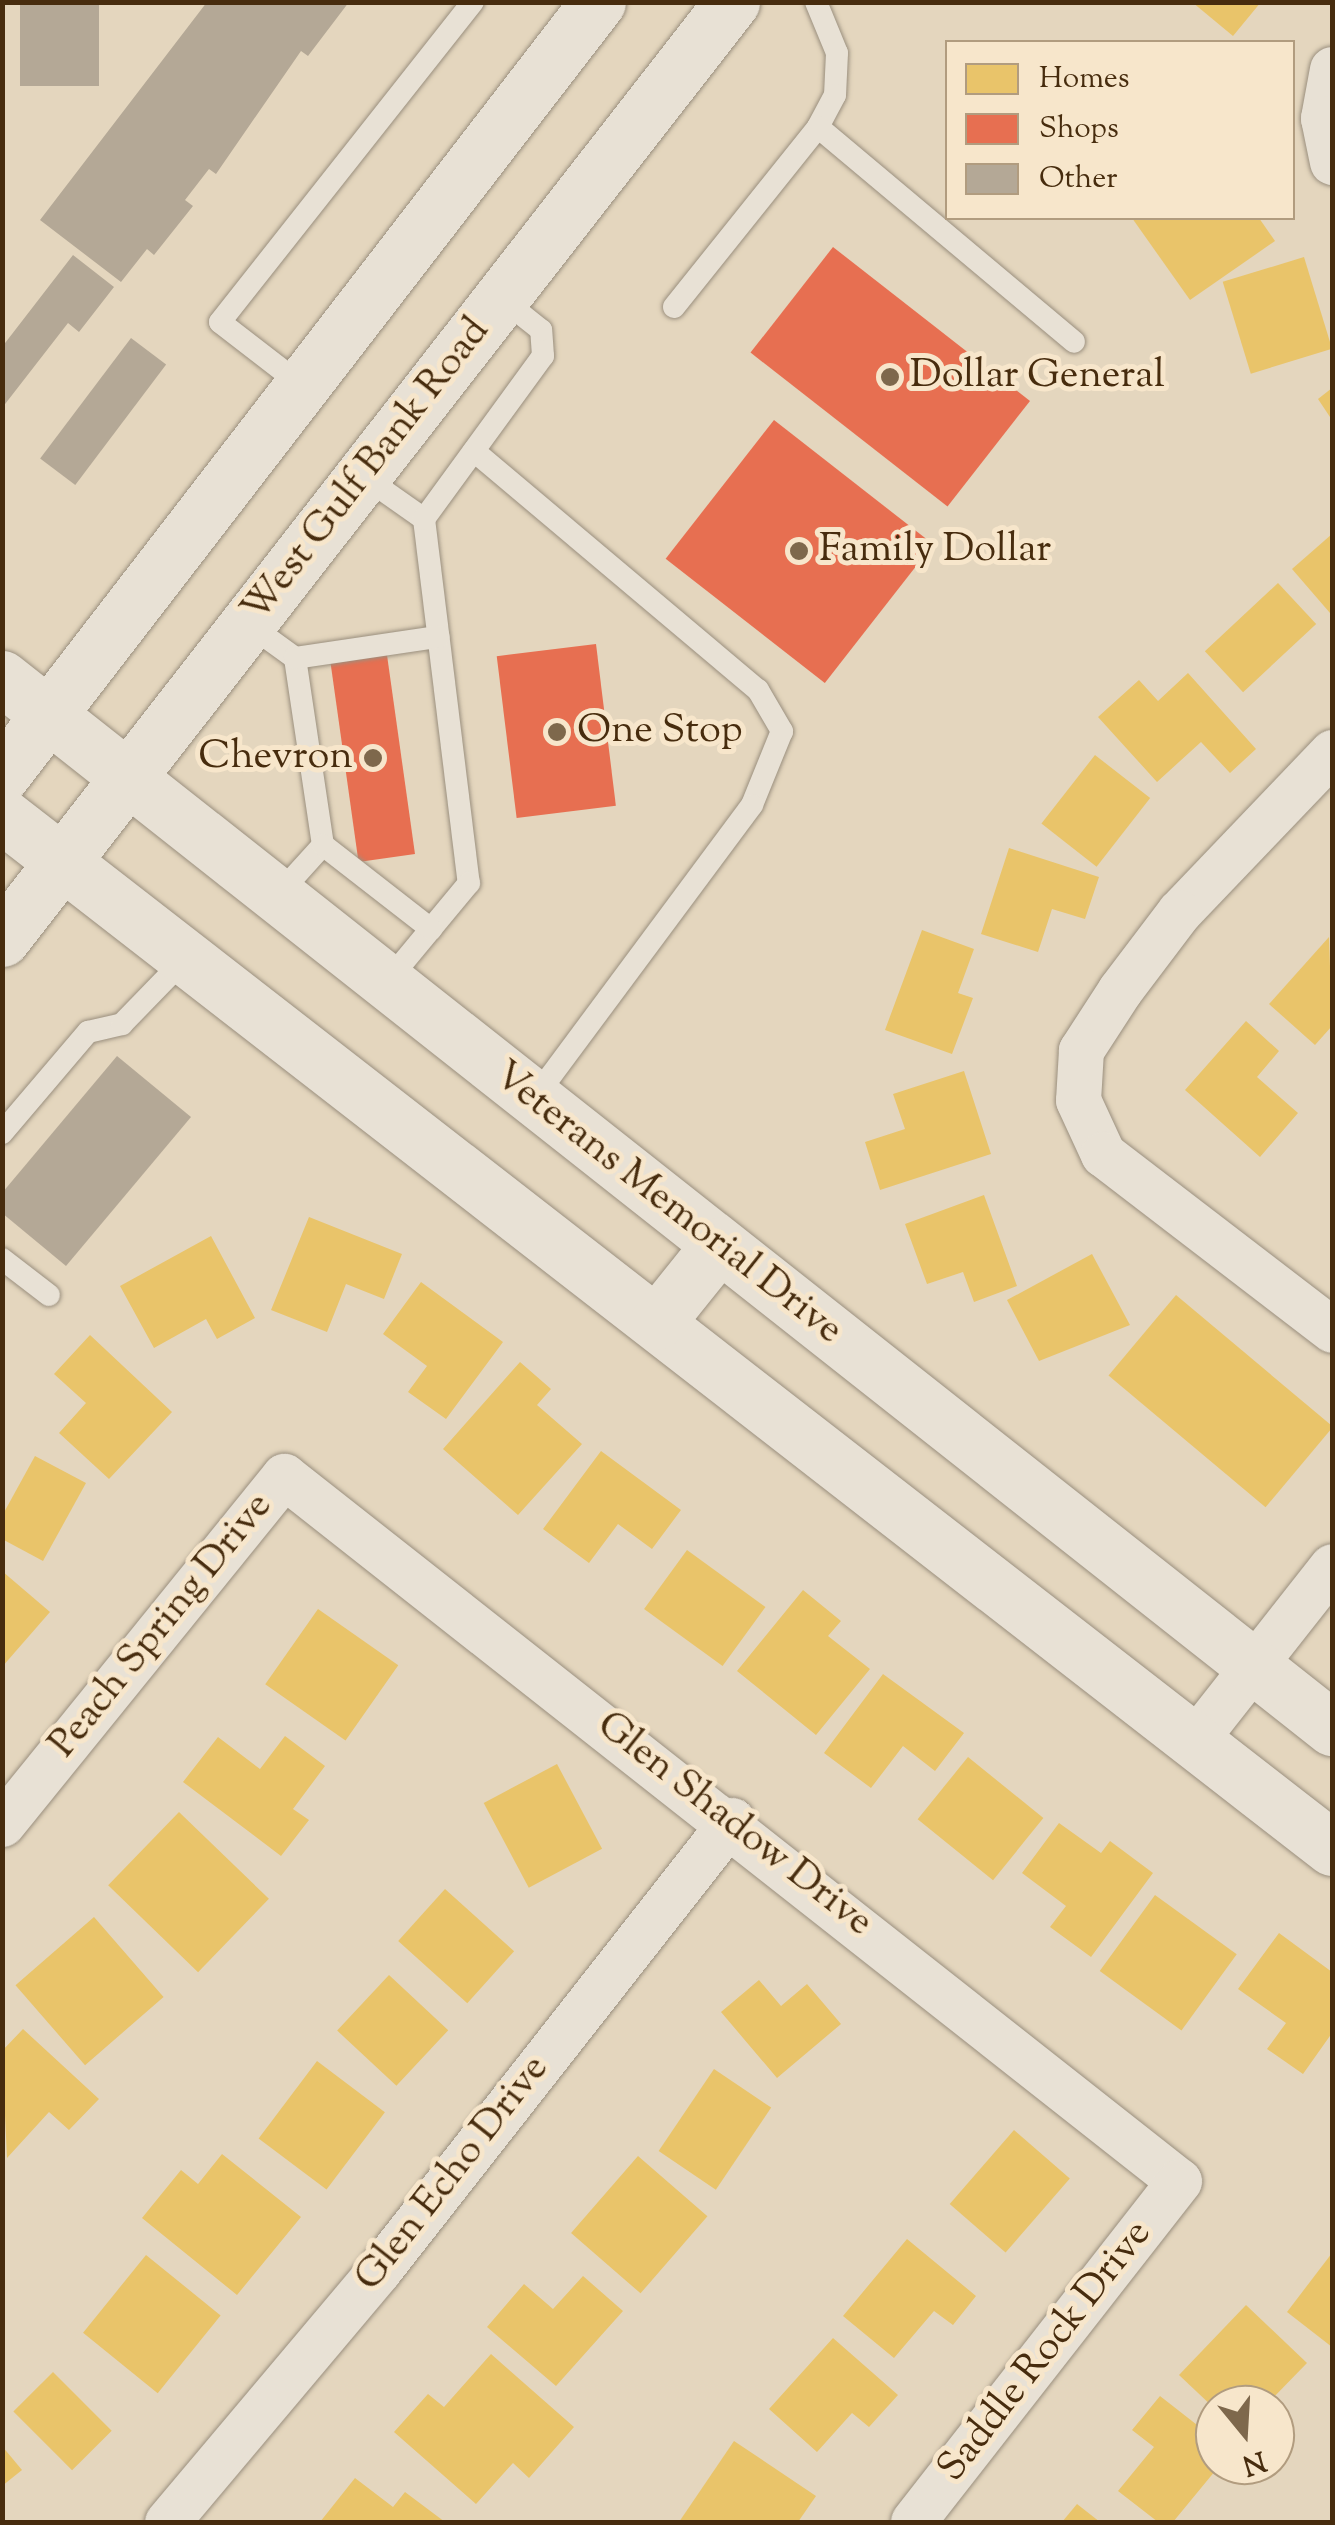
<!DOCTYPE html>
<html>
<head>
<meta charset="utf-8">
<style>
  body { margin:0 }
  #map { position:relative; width:1335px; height:2525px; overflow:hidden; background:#e4d6be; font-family:"Sorts Mill Goudy",serif }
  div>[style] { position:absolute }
  .homes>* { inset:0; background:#e9c46a; transform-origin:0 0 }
  .shops>* { inset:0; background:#e76f51; transform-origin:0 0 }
  .building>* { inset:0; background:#b4a896; transform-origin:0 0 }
  .roads { filter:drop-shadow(0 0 2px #9a8f7e) drop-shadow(0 0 2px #9a8f7e) }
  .service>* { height:22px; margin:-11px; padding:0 11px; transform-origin:11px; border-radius:11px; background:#e8e1d5 }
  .minor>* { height:45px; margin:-22.5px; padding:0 22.5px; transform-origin:22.5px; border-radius:22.5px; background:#e8e1d5 }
  .secondary>* { height:55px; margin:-27.5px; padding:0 27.5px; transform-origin:27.5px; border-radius:27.5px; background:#e8e1d5 }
  .dots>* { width:28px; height:28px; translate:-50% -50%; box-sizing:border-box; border:5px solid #f7e6cb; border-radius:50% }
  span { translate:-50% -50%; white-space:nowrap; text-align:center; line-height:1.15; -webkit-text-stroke:10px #f7e6cb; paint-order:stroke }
  .poi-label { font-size:40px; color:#472c0e }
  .left { translate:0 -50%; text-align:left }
  .right { translate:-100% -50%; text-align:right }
  .street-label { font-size:40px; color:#472c0e }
  .frame { position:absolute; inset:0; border:5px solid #472c0e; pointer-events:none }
  .legend { position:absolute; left:945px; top:40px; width:350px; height:180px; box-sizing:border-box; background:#f7e6cb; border:2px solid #b19c7f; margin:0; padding:12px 18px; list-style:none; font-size:30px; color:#472c0e }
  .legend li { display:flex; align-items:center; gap:20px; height:50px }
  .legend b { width:50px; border:2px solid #b19c7f }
  .north { position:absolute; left:1195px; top:2385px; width:100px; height:100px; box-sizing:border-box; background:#f7e6cb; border:2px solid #b19c7f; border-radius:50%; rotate:162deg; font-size:28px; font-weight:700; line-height:40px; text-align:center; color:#472c0e }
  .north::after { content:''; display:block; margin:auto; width:35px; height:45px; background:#7e684c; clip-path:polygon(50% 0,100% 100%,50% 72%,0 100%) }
</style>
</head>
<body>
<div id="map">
  <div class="homes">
    <div style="clip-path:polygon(1192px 2px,1261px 2px,1233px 36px)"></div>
    <div style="clip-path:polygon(1132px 218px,1259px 218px,1275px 241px,1190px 300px)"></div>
    <div style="left:1304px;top:257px;width:96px;height:85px;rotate:73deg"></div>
    <div style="clip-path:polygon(1332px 388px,1332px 420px,1318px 399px)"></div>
    <div style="clip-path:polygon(1332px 534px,1332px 611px,1330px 613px,1292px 569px)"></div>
    <div style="left:1278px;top:583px;width:56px;height:100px;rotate:47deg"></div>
    <div style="clip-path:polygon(1188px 673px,1256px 749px,1230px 773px,1201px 742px,1157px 782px,1098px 717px,1139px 680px,1158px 701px)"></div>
    <div style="left:1095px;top:755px;width:70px;height:87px;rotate:38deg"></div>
    <div style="clip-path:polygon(1009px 848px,1099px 877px,1085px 919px,1052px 909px,1038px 952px,981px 934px)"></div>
    <div style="clip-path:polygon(922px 930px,974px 949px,958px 993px,973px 998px,952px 1054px,885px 1030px)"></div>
    <div style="clip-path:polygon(1329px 937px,1332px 1026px,1315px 1045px,1269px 1004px)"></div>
    <div style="clip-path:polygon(1246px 1021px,1279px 1051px,1257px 1077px,1298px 1113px,1260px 1157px,1185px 1090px)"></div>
    <div style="clip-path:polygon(964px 1071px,991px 1154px,880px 1190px,865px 1142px,905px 1129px,893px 1094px)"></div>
    <div style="clip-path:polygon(984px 1195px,1017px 1286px,974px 1302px,963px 1272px,927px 1284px,905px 1224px)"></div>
    <div style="clip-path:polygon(309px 1217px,402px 1254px,384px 1299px,346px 1284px,327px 1332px,271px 1310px)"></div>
    <div style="clip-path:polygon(211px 1236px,255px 1318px,217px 1339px,206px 1319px,154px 1348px,120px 1286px)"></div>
    <div style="clip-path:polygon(1092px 1254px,1130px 1325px,1039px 1361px,1007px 1300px)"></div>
    <div style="clip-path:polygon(421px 1282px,503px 1342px,446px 1419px,408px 1392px,427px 1366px,383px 1334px)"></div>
    <div style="left:1176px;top:1295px;width:205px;height:105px;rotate:40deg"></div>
    <div style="clip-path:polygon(90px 1335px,172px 1412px,109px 1479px,59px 1433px,86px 1403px,54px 1374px)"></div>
    <div style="clip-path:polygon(520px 1362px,551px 1389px,537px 1405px,582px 1444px,518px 1515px,443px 1449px)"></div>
    <div style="clip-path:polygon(601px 1451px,681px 1510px,652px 1549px,618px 1524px,589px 1563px,543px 1529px)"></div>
    <div style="clip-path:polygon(35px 1456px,86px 1483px,43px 1561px,2px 1539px,2px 1516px)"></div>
    <div style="left:687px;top:1550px;width:97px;height:73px;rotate:36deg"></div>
    <div style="clip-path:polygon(2px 1571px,50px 1612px,2px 1667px)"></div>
    <div style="clip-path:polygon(803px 1590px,841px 1621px,828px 1636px,870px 1669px,816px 1735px,737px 1671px)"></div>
    <div style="left:318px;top:1609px;width:98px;height:92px;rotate:35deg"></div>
    <div style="clip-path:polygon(883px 1674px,964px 1733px,935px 1771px,903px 1746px,871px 1788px,824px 1753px)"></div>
    <div style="clip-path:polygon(285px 1736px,325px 1766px,293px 1809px,309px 1820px,281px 1856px,183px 1782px,218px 1737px,260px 1769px)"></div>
    <div style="left:968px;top:1757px;width:97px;height:80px;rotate:39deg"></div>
    <div style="left:557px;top:1764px;width:96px;height:83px;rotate:62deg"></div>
    <div style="left:179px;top:1812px;width:125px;height:102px;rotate:44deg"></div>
    <div style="clip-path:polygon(1059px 1823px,1101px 1853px,1110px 1841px,1153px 1873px,1091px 1957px,1050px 1927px,1066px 1906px,1022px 1873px)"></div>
    <div style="left:445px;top:1889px;width:93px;height:70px;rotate:42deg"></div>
    <div style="left:1155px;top:1895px;width:101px;height:94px;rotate:36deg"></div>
    <div style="left:94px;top:1917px;width:106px;height:104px;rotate:49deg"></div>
    <div style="clip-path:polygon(1279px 1933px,1332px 1972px,1332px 2033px,1303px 2074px,1267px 2049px,1286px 2023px,1238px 1989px)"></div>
    <div style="left:389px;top:1975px;width:81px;height:76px;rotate:43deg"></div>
    <div style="clip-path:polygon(759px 1980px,781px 2006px,807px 1984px,841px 2024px,777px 2078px,721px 2012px)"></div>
    <div style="clip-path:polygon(23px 2029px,99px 2099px,69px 2130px,49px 2112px,7px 2158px,2px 2051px)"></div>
    <div style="left:317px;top:2061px;width:85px;height:97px;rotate:37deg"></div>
    <div style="left:714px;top:2069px;width:69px;height:99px;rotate:34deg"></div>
    <div style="left:1014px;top:2130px;width:74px;height:98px;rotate:41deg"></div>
    <div style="clip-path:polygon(222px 2154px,301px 2217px,237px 2295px,142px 2218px,181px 2170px,198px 2184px)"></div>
    <div style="left:638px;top:2156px;width:92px;height:102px;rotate:41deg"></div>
    <div style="clip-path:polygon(907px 2239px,976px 2296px,953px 2325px,934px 2311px,894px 2358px,843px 2316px)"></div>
    <div style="clip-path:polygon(1332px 2253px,1332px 2347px,1287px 2312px)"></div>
    <div style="left:146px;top:2255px;width:96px;height:100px;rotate:39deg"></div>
    <div style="clip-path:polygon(583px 2276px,623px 2311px,556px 2386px,487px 2327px,524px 2284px,553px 2309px)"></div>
    <div style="clip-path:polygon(1246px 2305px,1307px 2363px,1266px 2405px,1215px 2409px,1179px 2375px)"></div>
    <div style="clip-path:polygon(833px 2338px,898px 2395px,869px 2427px,852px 2413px,817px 2452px,769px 2409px)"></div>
    <div style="clip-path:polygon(491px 2354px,574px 2427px,529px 2478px,513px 2463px,476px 2504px,394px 2432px,428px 2394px,444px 2407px)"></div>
    <div style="left:53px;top:2372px;width:83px;height:56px;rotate:45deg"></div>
    <div style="clip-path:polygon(1160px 2396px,1215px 2439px,1220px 2465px,1173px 2522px,1158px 2522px,1118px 2491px,1154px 2447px,1132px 2430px)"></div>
    <div style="clip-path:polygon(734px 2441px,816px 2496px,798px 2522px,679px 2522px)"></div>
    <div style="clip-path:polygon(2px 2446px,22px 2470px,2px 2486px)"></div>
    <div style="clip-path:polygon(355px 2478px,393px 2507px,405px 2492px,445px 2522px,320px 2522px)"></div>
    <div style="clip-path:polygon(1077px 2504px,1100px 2522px,1062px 2522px)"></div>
  </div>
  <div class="shops">
    <div style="left:833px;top:247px;width:250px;height:134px;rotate:38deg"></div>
    <div style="left:774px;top:420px;width:202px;height:176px;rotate:38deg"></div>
    <div style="left:596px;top:644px;width:163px;height:100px;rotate:83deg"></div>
    <div style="left:387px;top:655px;width:201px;height:57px;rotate:82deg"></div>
  </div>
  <div class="building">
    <div style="left:20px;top:2px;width:79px;height:84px"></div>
    <div style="clip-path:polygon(207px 2px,349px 2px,308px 56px,301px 51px,216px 174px,209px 169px,185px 200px,193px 206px,154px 255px,147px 249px,121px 282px,40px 220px)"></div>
    <div style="clip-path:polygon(73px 255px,114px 287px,79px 332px,68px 323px,2px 408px,2px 347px)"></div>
    <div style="left:131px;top:338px;width:44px;height:151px;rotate:37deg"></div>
    <div style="clip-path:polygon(117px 1056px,191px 1117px,66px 1266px,2px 1213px,2px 1193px)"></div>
  </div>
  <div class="roads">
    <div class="service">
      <div style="left:816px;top:2px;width:55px;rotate:67.6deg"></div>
      <div style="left:837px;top:53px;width:42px;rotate:92.7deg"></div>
      <div style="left:835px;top:95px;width:36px;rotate:118deg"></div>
      <div style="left:674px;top:307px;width:231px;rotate:-51.3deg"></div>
      <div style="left:818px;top:127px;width:334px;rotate:40deg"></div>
      <div style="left:304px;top:387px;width:106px;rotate:-142.3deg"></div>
      <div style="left:220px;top:322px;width:408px;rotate:-51.7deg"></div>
      <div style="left:474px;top:451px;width:371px;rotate:40.1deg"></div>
      <div style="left:758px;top:690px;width:48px;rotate:59.7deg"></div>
      <div style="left:782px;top:731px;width:80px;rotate:112.1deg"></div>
      <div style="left:752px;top:805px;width:366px;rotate:126.6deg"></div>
      <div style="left:363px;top:476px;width:75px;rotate:35.2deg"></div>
      <div style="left:424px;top:519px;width:367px;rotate:83deg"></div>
      <div style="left:469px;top:883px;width:130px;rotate:129.7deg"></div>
      <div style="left:424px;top:519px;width:202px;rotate:-53.9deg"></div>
      <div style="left:543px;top:356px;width:26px;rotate:-94deg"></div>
      <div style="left:541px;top:330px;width:50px;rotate:-141.5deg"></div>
      <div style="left:248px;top:624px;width:58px;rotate:35.9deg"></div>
      <div style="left:295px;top:658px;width:189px;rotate:81.5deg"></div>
      <div style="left:323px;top:845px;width:70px;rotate:132.1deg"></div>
      <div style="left:295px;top:658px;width:145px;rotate:-8.4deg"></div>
      <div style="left:323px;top:845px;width:137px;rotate:37.9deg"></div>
      <div style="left:2px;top:1133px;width:133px;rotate:-49.6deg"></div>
      <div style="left:88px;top:1032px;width:35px;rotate:-13deg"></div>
      <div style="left:122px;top:1024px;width:93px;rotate:-45.9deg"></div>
      <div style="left:2px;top:1259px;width:59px;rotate:37.5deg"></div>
    </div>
    <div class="minor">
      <div style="left:1332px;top:69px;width:50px;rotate:100.4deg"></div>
      <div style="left:1323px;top:118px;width:45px;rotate:78.4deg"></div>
      <div style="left:1332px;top:752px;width:221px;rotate:133.7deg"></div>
      <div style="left:1179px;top:912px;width:98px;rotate:127.1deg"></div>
      <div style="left:1120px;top:990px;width:72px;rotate:123deg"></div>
      <div style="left:1081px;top:1050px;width:50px;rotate:93.4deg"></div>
      <div style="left:1078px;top:1100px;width:60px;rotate:65.2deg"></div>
      <div style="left:1103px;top:1154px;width:289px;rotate:37.5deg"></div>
      <div style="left:1195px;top:1740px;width:221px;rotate:-51.8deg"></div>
      <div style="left:2px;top:1824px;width:448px;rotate:-51deg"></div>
      <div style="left:284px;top:1476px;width:1139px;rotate:38.23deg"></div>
      <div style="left:1179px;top:2181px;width:432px;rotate:128deg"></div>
      <div style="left:167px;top:2522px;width:329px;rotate:-49.9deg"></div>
      <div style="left:379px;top:2270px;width:572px;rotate:-51.89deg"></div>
    </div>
    <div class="secondary">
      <div style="left:2px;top:678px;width:1695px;rotate:38.29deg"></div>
      <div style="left:2px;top:775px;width:976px;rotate:-52.37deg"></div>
      <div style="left:2px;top:815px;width:1684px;rotate:37.84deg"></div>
      <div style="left:2px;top:939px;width:1188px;rotate:-52.08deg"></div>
      <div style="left:657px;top:1322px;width:99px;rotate:-51.2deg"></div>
    </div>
  </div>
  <div class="dots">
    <div style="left:890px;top:377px;background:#7e684c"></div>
    <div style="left:799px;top:551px;background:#7e684c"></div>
    <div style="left:557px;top:732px;background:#7e684c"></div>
    <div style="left:373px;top:758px;background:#7e684c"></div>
  </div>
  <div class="poi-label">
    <span class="left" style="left:910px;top:377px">Dollar General</span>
    <span class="left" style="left:819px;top:551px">Family Dollar</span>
    <span class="left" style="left:577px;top:732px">One Stop</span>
    <span class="right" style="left:353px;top:758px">Chevron</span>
  </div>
  <div class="street-label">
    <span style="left:367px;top:471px;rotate:-52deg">West Gulf Bank Road</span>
    <span style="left:667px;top:1204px;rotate:38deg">Veterans Memorial Drive</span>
    <span style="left:162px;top:1626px;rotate:-51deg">Peach Spring Drive</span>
    <span style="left:734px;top:1825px;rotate:38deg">Glen Shadow Drive</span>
    <span style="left:453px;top:2174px;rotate:-52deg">Glen Echo Drive</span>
    <span style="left:1046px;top:2352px;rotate:-52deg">Saddle Rock Drive</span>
  </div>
  <div class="frame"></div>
  <ul class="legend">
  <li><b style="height:28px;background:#e9c46a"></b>Homes</li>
  <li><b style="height:28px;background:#e76f51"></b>Shops</li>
  <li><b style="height:28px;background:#b4a896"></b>Other</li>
  </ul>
  <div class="north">N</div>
</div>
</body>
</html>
